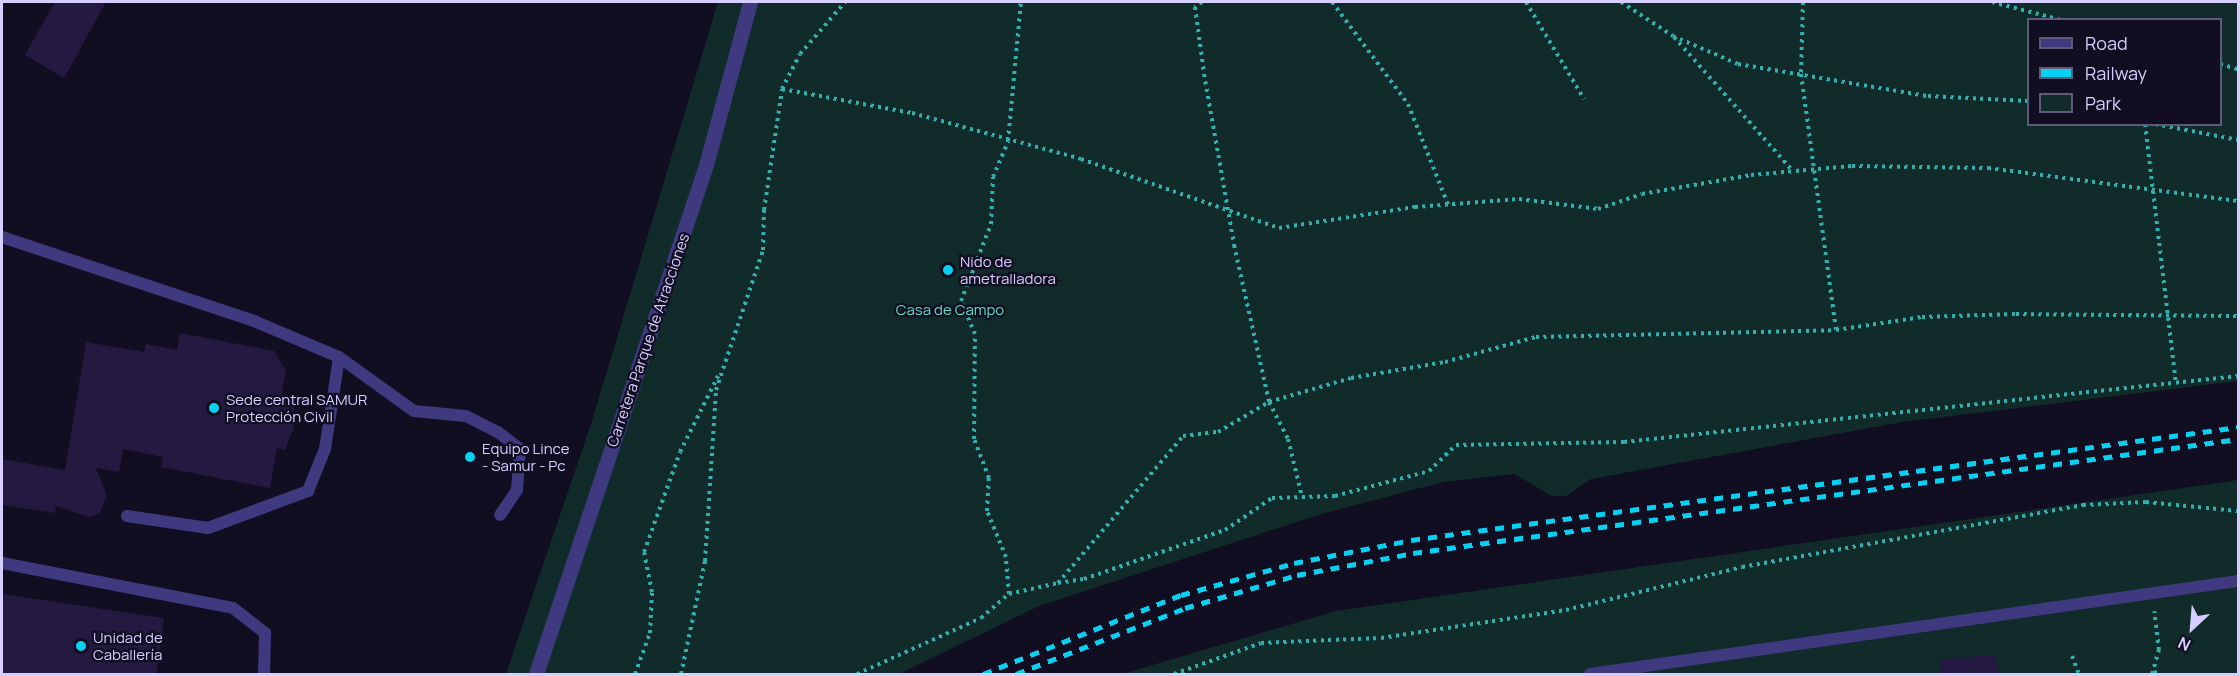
<!DOCTYPE html>
<html>
<head>
<meta charset="utf-8">
<style>
  body { margin:0 }
  #map { position:relative; width:2240px; height:676px; overflow:hidden; background:#120e21; font-family:Manrope,sans-serif }
  div>[style] { position:absolute }
  .green>* { inset:0; background:#112a2a }
  .building>* { inset:0; background:#241a41 }
  .path>* { height:4px; margin-top:-2px; transform-origin:0; background:repeating-linear-gradient(90deg,#31b0ad 0 3px,transparent 0 7.5px) }
  .service>* { height:12px; margin:-6px; padding:0 6px; transform-origin:6px; border-radius:6px; background:#3f3a7f }
  .minor>* { height:15px; margin:-7.5px; padding:0 7.5px; transform-origin:7.5px; border-radius:7.5px; background:#3f3a7f }
  .rail>* { height:4.5px; margin-top:-2.25px; transform-origin:0; background:repeating-linear-gradient(90deg,#06d1f2 0 9px,transparent 0 17px) }
  .dots>* { width:16px; height:16px; translate:-50% -50%; box-sizing:border-box; border:3px solid #120e21; border-radius:50% }
  span { translate:-50% -50%; white-space:nowrap; text-align:center; line-height:1.15; -webkit-text-stroke:4.5px #120e21; paint-order:stroke }
  .poi-label { font-size:15px; color:#d6cefe }
  .left { translate:0 -50%; text-align:left }
  .park-label { font-size:15px; color:#5ddcc1 }
  .street-label { font-size:15px; color:#d6cefe }
  .frame { position:absolute; inset:0; border:3px solid #d6cefe; pointer-events:none }
  .legend { position:absolute; left:2027px; top:18px; width:195px; height:108px; box-sizing:border-box; background:#120e21; border:2px solid #605b79; margin:0; padding:8px 10px; list-style:none; font-size:18px; color:#d6cefe }
  .legend li { display:flex; align-items:center; gap:12px; height:30px }
  .legend b { width:30px; border:2px solid #605b79 }
  .north { position:absolute; left:2162px; top:598px; width:60px; height:60px; -webkit-text-stroke:4px #120e21; paint-order:stroke; rotate:206deg; font-size:16px; font-weight:700; line-height:24px; text-align:center; color:#d6cefe }
  .north::after { content:''; display:block; margin:auto; width:21px; height:27px; background:#d6cefe; clip-path:polygon(50% 0,100% 100%,50% 72%,0 100%) }
</style>
</head>
<body>
<div id="map">
  <div class="green">
    <div style="clip-path:polygon(evenodd,718px 2px,2238px 2px,2238px 381px,1903px 422px,1591px 479px,1566px 496px,1552px 496px,1514px 474px,1443px 482px,1318px 515px,1039px 606px,899px 674px,506px 674px,592px 421px,718px 2px,2028px 20px,2220px 20px,2220px 124px,2028px 124px,2028px 20px)"></div>
    <div style="clip-path:polygon(2238px 480px,2238px 674px,1122px 674px,1336px 611px)"></div>
  </div>
  <div class="building">
    <div style="clip-path:polygon(55px 2px,106px 2px,64px 78px,25px 55px)"></div>
    <div style="clip-path:polygon(180px 333px,274px 351px,286px 371px,281px 397px,294px 399px,294px 427px,285px 450px,277px 448px,270px 488px,161px 467px,163px 457px,123px 449px,119px 472px,96px 468px,107px 496px,99px 514px,89px 517px,56px 506px,55px 513px,2px 505px,2px 459px,65px 470px,86px 342px,144px 352px,146px 344px,177px 350px)"></div>
    <div style="clip-path:polygon(2px 594px,164px 618px,156px 675px,2px 675px)"></div>
    <div style="clip-path:polygon(1996px 655px,1998px 675px,1941px 675px,1940px 659px)"></div>
  </div>
  <div class="path">
    <div style="left:1202px;top:2px;width:9px;rotate:144deg"></div>
    <div style="left:1195px;top:7px;width:68px;rotate:82.3deg"></div>
    <div style="left:1204px;top:74px;width:174px;rotate:80deg"></div>
    <div style="left:1234px;top:245px;width:161px;rotate:77.4deg"></div>
    <div style="left:1269px;top:402px;width:42px;rotate:62.8deg"></div>
    <div style="left:1288px;top:439px;width:60px;rotate:76.4deg"></div>
    <div style="left:1332px;top:2px;width:127px;rotate:53.3deg"></div>
    <div style="left:1408px;top:104px;width:111px;rotate:68.3deg"></div>
    <div style="left:1526px;top:2px;width:113px;rotate:59.1deg"></div>
    <div style="left:1621px;top:2px;width:62px;rotate:33.2deg"></div>
    <div style="left:1673px;top:36px;width:71px;rotate:23.3deg"></div>
    <div style="left:1738px;top:64px;width:193px;rotate:9.6deg"></div>
    <div style="left:1928px;top:96px;width:100px;rotate:2.9deg"></div>
    <div style="left:1803px;top:2px;width:72px;rotate:91.6deg"></div>
    <div style="left:1801px;top:74px;width:258px;rotate:82.2deg"></div>
    <div style="left:1992px;top:2px;width:71px;rotate:14.6deg"></div>
    <div style="left:1674px;top:37px;width:178px;rotate:48.4deg"></div>
    <div style="left:2220px;top:64px;width:19px;rotate:16deg"></div>
    <div style="left:782px;top:89px;width:132px;rotate:10.5deg"></div>
    <div style="left:912px;top:113px;width:175px;rotate:15.2deg"></div>
    <div style="left:1081px;top:159px;width:210px;rotate:19.2deg"></div>
    <div style="left:1279px;top:228px;width:138px;rotate:-8.8deg"></div>
    <div style="left:1415px;top:207px;width:104px;rotate:-4.4deg"></div>
    <div style="left:1519px;top:199px;width:80px;rotate:7.2deg"></div>
    <div style="left:1598px;top:209px;width:46px;rotate:-18.8deg"></div>
    <div style="left:1642px;top:194px;width:111px;rotate:-9.9deg"></div>
    <div style="left:1751px;top:175px;width:101px;rotate:-5.1deg"></div>
    <div style="left:1852px;top:166px;width:136px;rotate:0.8deg"></div>
    <div style="left:1988px;top:168px;width:252px;rotate:7.5deg"></div>
    <div style="left:2145px;top:124px;width:261px;rotate:83.2deg"></div>
    <div style="left:2155px;top:124px;width:85px;rotate:10.9deg"></div>
    <div style="left:1058px;top:583px;width:26px;rotate:-9deg"></div>
    <div style="left:1084px;top:579px;width:149px;rotate:-19.2deg"></div>
    <div style="left:1225px;top:530px;width:57px;rotate:-34.2deg"></div>
    <div style="left:1272px;top:498px;width:63px;rotate:-1.8deg"></div>
    <div style="left:1335px;top:496px;width:97px;rotate:-14.9deg"></div>
    <div style="left:1429px;top:471px;width:37px;rotate:-44deg"></div>
    <div style="left:1456px;top:445px;width:168px;rotate:-1deg"></div>
    <div style="left:1624px;top:442px;width:618px;rotate:-6.14deg"></div>
    <div style="left:1009px;top:594px;width:37px;rotate:-95deg"></div>
    <div style="left:1006px;top:557px;width:50px;rotate:-112.4deg"></div>
    <div style="left:987px;top:511px;width:33px;rotate:-87deg"></div>
    <div style="left:989px;top:478px;width:42px;rotate:-111deg"></div>
    <div style="left:974px;top:439px;width:105px;rotate:-89.5deg"></div>
    <div style="left:975px;top:334px;width:36px;rotate:-113deg"></div>
    <div style="left:961px;top:301px;width:83px;rotate:-68.7deg"></div>
    <div style="left:991px;top:224px;width:47px;rotate:-87.6deg"></div>
    <div style="left:993px;top:177px;width:39px;rotate:-67deg"></div>
    <div style="left:1008px;top:141px;width:140px;rotate:-84.7deg"></div>
    <div style="left:2072px;top:656px;width:19px;rotate:69deg"></div>
    <div style="left:2154px;top:672px;width:7px;rotate:16deg"></div>
    <div style="left:635px;top:674px;width:44px;rotate:-69.9deg"></div>
    <div style="left:650px;top:633px;width:41px;rotate:-87.2deg"></div>
    <div style="left:652px;top:592px;width:41px;rotate:-101.3deg"></div>
    <div style="left:644px;top:552px;width:106px;rotate:-70.2deg"></div>
    <div style="left:680px;top:452px;width:85px;rotate:-63.4deg"></div>
    <div style="left:681px;top:674px;width:116px;rotate:-78deg"></div>
    <div style="left:705px;top:561px;width:171px;rotate:-86.3deg"></div>
    <div style="left:716px;top:390px;width:148px;rotate:-71.4deg"></div>
    <div style="left:763px;top:250px;width:40px;rotate:-88.6deg"></div>
    <div style="left:764px;top:210px;width:122px;rotate:-81.5deg"></div>
    <div style="left:782px;top:89px;width:39px;rotate:-63deg"></div>
    <div style="left:800px;top:54px;width:69px;rotate:-49.1deg"></div>
    <div style="left:857px;top:674px;width:136px;rotate:-24.3deg"></div>
    <div style="left:981px;top:618px;width:37px;rotate:-41deg"></div>
    <div style="left:1009px;top:594px;width:50px;rotate:-12.7deg"></div>
    <div style="left:1058px;top:583px;width:193px;rotate:-49.6deg"></div>
    <div style="left:1183px;top:436px;width:35px;rotate:-7deg"></div>
    <div style="left:1218px;top:432px;width:59px;rotate:-30.5deg"></div>
    <div style="left:1269px;top:402px;width:85px;rotate:-16.3deg"></div>
    <div style="left:1351px;top:378px;width:95px;rotate:-9.7deg"></div>
    <div style="left:1445px;top:362px;width:94px;rotate:-15.4deg"></div>
    <div style="left:1536px;top:337px;width:300px;rotate:-1.3deg"></div>
    <div style="left:1836px;top:330px;width:87px;rotate:-8.6deg"></div>
    <div style="left:1922px;top:317px;width:94px;rotate:-1.8deg"></div>
    <div style="left:2016px;top:314px;width:222px;rotate:0.5deg"></div>
    <div style="left:1174px;top:674px;width:92px;rotate:-19.6deg"></div>
    <div style="left:1261px;top:643px;width:120px;rotate:-2.4deg"></div>
    <div style="left:1381px;top:638px;width:187px;rotate:-8.6deg"></div>
    <div style="left:1566px;top:610px;width:181px;rotate:-13.7deg"></div>
    <div style="left:1742px;top:567px;width:347px;rotate:-10.3deg"></div>
    <div style="left:2083px;top:505px;width:63px;rotate:-2.7deg"></div>
    <div style="left:2146px;top:502px;width:92px;rotate:5.6deg"></div>
    <div style="left:2152px;top:674px;width:25px;rotate:-74deg"></div>
    <div style="left:2159px;top:650px;width:39px;rotate:-97deg"></div>
  </div>
  <div class="service">
    <div style="left:2px;top:237px;width:266px;rotate:18.4deg"></div>
    <div style="left:254px;top:321px;width:92px;rotate:23deg"></div>
    <div style="left:339px;top:357px;width:92px;rotate:35.8deg"></div>
    <div style="left:414px;top:411px;width:52px;rotate:5.5deg"></div>
    <div style="left:466px;top:416px;width:36px;rotate:27deg"></div>
    <div style="left:498px;top:432px;width:28px;rotate:38deg"></div>
    <div style="left:520px;top:449px;width:41px;rotate:94.2deg"></div>
    <div style="left:517px;top:490px;width:30px;rotate:124deg"></div>
    <div style="left:127px;top:516px;width:82px;rotate:8.4deg"></div>
    <div style="left:208px;top:528px;width:107px;rotate:-20.3deg"></div>
    <div style="left:308px;top:491px;width:45px;rotate:-68deg"></div>
    <div style="left:325px;top:449px;width:93px;rotate:-81.3deg"></div>
    <div style="left:2px;top:563px;width:235px;rotate:11deg"></div>
    <div style="left:233px;top:608px;width:41px;rotate:38deg"></div>
    <div style="left:265px;top:633px;width:41px;rotate:91.4deg"></div>
    <div style="left:1590px;top:674px;width:655px;rotate:-8.17deg"></div>
  </div>
  <div class="minor">
    <div style="left:536px;top:674px;width:537px;rotate:-71.53deg"></div>
    <div style="left:706px;top:165px;width:169px;rotate:-74.9deg"></div>
  </div>
  <div class="rail">
    <div style="left:983px;top:674px;width:213px;rotate:-21.8deg"></div>
    <div style="left:1181px;top:595px;width:117px;rotate:-15.8deg"></div>
    <div style="left:1294px;top:563px;width:119px;rotate:-11.1deg"></div>
    <div style="left:1411px;top:540px;width:835px;rotate:-7.78deg"></div>
    <div style="left:1016px;top:674px;width:181px;rotate:-21.3deg"></div>
    <div style="left:1185px;top:608px;width:117px;rotate:-16.4deg"></div>
    <div style="left:1297px;top:575px;width:118px;rotate:-10.7deg"></div>
    <div style="left:1413px;top:553px;width:833px;rotate:-7.87deg"></div>
  </div>
  <div class="dots">
    <div style="left:948px;top:270px;background:#06d1f2"></div>
    <div style="left:214px;top:408px;background:#06d1f2"></div>
    <div style="left:470px;top:457px;background:#06d1f2"></div>
    <div style="left:81px;top:646px;background:#06d1f2"></div>
  </div>
  <div class="poi-label">
    <span class="left" style="left:960px;top:270px">Nido de<br>ametralladora</span>
    <span class="left" style="left:226px;top:408px">Sede central SAMUR<br>Protección Civil</span>
    <span class="left" style="left:482px;top:457px">Equipo Lince<br>- Samur - Pc</span>
    <span class="left" style="left:93px;top:646px">Unidad de<br>Caballería</span>
  </div>
  <div class="park-label">
    <span style="left:950px;top:310px">Casa de Campo</span>
  </div>
  <div class="street-label">
    <span style="left:648px;top:340px;rotate:-71deg">Carretera Parque de Atracciones</span>
  </div>
  <div class="frame"></div>
  <ul class="legend">
  <li><b style="height:8px;background:#3f3a7f"></b>Road</li>
  <li><b style="height:8px;background:#06d1f2"></b>Railway</li>
  <li><b style="height:16px;background:#112a2a"></b>Park</li>
  </ul>
  <div class="north">N</div>
</div>
</body>
</html>
